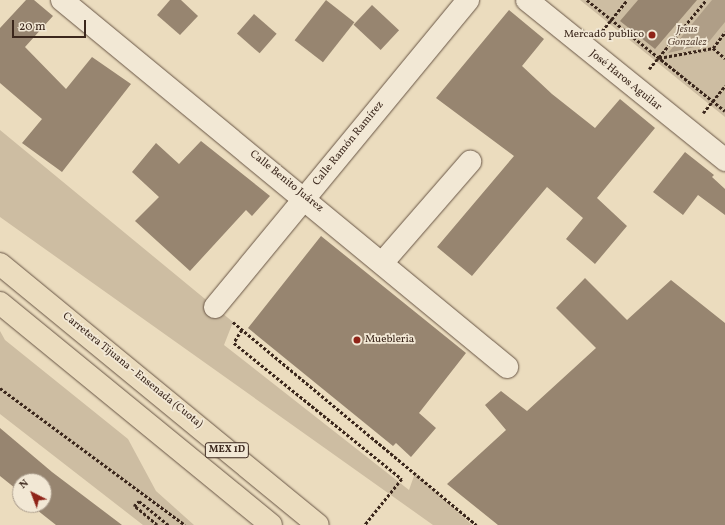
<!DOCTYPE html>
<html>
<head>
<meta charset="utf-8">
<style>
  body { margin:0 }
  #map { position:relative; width:725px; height:525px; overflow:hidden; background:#ebdcbe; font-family:Vollkorn,serif }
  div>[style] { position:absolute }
  .green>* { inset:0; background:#cdbda2 }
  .water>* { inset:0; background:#af9e87 }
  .building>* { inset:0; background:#978570; transform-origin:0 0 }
  .path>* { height:2.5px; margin-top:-1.25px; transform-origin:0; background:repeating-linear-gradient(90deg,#3b271c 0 3px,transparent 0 5px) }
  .roads { filter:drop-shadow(0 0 1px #675444) drop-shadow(0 0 1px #675444) }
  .minor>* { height:22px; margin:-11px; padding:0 11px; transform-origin:11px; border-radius:11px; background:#f2e8d5 }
  .tertiary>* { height:22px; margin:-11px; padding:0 11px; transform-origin:11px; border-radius:11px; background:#f2e8d5 }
  .motorway>* { height:22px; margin:-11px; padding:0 11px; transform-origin:11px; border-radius:11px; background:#ebdcbe }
  .dots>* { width:11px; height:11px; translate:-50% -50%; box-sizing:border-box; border:2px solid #f2e8d5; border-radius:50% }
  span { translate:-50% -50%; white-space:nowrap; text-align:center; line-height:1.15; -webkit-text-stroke:3.5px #f2e8d5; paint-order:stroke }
  .shield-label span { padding:1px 3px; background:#f2e8d5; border:1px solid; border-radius:3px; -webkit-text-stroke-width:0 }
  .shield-label { font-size:10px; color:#3b271c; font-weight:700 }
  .park-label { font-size:11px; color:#604c3e; font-style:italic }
  .poi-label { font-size:11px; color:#3b271c }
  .right { translate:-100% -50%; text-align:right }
  .left { translate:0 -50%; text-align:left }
  .street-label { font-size:11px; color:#3b271c }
  .north { position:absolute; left:12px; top:473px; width:40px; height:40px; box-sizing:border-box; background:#f2e8d5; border:1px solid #a99b8b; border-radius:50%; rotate:318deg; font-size:11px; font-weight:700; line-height:16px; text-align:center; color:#3b271c }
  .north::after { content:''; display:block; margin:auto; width:14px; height:18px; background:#8f2418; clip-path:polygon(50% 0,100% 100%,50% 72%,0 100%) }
  .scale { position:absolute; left:12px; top:20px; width:74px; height:18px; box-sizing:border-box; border:2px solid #3b271c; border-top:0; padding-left:5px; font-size:12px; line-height:14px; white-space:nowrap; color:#3b271c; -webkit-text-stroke:3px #f2e8d5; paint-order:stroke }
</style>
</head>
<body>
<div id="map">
  <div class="green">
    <div style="clip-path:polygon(580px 0,725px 0,725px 117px)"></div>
    <div style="clip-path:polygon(0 130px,233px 322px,224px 345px,409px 490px,415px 473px,472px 525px,433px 525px,0 217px)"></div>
    <div style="clip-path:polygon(0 331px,5px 340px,128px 439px,156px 491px,194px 525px,143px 525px,0 414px)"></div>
  </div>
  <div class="water">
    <div style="clip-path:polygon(712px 0,725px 0,725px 22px,707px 44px,668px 53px)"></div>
  </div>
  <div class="building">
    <div style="clip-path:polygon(26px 0,34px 0,53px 16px,25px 47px,66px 89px,92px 57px,131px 84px,62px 172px,22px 143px,42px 119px,0 83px,0 28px)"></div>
    <div style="clip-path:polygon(170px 0,181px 0,198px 16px,180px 35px,157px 15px)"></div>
    <div style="left:326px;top:0;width:36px;height:51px;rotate:38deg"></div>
    <div style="clip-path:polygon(638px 0,697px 0,655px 49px,620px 21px)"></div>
    <div style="left:372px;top:5px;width:37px;height:27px;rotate:43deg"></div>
    <div style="clip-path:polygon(509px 10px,544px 39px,522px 66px,552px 94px,595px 128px,620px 99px,655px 128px,597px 198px,627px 226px,595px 264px,566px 239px,583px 218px,547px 187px,472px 276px,437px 247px,514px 156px,436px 98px)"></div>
    <div style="left:254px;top:14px;width:30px;height:26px;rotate:41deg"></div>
    <div style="clip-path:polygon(201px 141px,270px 196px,252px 216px,246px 210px,190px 271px,135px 221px,159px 197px,132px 172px,156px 143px,179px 164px)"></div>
    <div style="clip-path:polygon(685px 152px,714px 175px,712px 177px,725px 189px,725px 215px,698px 195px,683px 215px,653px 192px)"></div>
    <div style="clip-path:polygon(321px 236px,466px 353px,419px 413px,436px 428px,411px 457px,396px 443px,393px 446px,248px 328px)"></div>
    <div style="clip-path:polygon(585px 278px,627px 320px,671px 280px,725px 323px,725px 525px,498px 525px,447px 484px,506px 430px,485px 405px,501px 391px,527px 411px,596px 348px,556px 308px)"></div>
    <div style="clip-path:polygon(0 428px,52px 472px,122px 525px,56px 525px,37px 510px,37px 505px,44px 505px,44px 481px,20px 481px,20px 492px,0 476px)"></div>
  </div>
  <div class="path">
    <div style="left:587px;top:0;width:177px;rotate:38.8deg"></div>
    <div style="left:602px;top:31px;width:40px;rotate:-51deg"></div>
    <div style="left:713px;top:48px;width:16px;rotate:40deg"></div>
    <div style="left:659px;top:58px;width:55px;rotate:-10.5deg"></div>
    <div style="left:713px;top:48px;width:20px;rotate:-53deg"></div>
    <div style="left:649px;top:69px;width:89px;rotate:-50.4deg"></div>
    <div style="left:703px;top:113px;width:35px;rotate:-51deg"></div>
    <div style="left:233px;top:322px;width:317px;rotate:39.8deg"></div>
    <div style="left:242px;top:330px;width:15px;rotate:122deg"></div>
    <div style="left:234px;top:343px;width:216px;rotate:39deg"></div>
    <div style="left:402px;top:479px;width:59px;rotate:128.8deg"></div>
    <div style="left:0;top:388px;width:230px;rotate:36.5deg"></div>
    <div style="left:157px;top:525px;width:30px;rotate:-140deg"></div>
    <div style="left:134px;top:506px;width:7px;rotate:-45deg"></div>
    <div style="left:139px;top:501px;width:38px;rotate:39deg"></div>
  </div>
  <div class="roads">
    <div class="minor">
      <div style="left:62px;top:0;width:577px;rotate:39.51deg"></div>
      <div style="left:383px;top:262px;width:133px;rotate:-49deg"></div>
      <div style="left:215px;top:307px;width:398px;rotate:-50.5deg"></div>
    </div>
    <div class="tertiary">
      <div style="left:527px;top:0;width:255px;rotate:38.9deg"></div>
    </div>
    <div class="motorway">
      <div style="left:0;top:264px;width:411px;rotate:39.4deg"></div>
      <div style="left:0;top:303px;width:350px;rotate:39.3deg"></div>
    </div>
  </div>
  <div class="dots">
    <div style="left:652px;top:35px;background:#8f2418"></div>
    <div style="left:357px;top:340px;background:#8f2418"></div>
  </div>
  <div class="shield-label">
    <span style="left:227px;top:450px">MEX 1D</span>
  </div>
  <div class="park-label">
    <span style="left:687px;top:37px">Jesus<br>Gonzalez</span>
  </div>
  <div class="poi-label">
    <span class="right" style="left:644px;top:35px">Mercado publico</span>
    <span class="left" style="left:365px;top:340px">Muebleria</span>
  </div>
  <div class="street-label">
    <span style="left:625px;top:81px;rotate:39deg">José Haros Aguilar</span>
    <span style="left:349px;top:144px;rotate:-51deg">Calle Ramón Ramírez</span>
    <span style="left:286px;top:182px;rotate:39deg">Calle Benito Juárez</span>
    <span style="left:132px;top:371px;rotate:39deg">Carretera Tijuana - Ensenada (Cuota)</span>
  </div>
  <div class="north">N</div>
  <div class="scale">20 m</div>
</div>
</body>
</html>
